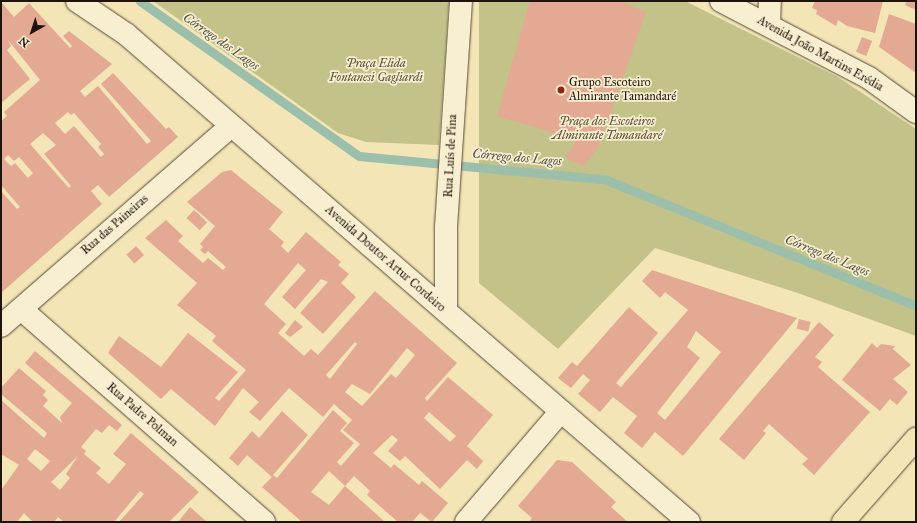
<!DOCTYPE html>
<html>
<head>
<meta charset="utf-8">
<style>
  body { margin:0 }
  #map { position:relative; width:917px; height:523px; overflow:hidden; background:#f4e5b6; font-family:"IM FELL Great Primer",serif }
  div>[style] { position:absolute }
  .green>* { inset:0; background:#c2c289 }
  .stream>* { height:9px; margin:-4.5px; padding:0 4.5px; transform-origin:4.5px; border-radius:4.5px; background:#9cbfac }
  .building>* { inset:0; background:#e3a993; transform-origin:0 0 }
  .roads { filter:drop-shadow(0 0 1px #554837) drop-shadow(0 0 1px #554837) }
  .minor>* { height:22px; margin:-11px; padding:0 11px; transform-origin:11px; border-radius:11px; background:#f8eed0 }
  .major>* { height:22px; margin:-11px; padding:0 11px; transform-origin:11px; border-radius:11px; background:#f4e5b6 }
  .dots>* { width:11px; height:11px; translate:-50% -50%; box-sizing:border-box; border:2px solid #f8eed0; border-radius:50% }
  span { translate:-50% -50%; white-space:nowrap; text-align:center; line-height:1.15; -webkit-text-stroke:3.5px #f8eed0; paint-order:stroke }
  .street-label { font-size:12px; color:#20130d }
  .park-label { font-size:12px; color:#595038; font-style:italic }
  .poi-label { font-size:12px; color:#20130d }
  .left { translate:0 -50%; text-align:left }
  .water-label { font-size:13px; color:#4b4f45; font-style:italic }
  .frame { position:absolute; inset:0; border:2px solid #20130d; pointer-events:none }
  .north { position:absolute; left:12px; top:12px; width:40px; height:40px; -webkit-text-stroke:3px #f8eed0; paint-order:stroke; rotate:219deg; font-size:11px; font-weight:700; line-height:16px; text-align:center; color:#20130d }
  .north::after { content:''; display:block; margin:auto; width:14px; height:18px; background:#20130d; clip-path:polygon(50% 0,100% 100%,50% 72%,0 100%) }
</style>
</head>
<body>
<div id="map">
  <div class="green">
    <div style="clip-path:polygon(153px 1px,449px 1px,439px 145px,366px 142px,338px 133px)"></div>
    <div style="clip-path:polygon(479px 1px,685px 1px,838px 77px,916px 129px,916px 336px,795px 292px,655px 248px,558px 349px,479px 283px)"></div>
  </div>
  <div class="stream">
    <div style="left:140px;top:1px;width:268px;rotate:35.3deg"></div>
    <div style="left:359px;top:156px;width:246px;rotate:5.4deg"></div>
    <div style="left:604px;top:179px;width:337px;rotate:22.1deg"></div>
  </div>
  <div class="building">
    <div style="clip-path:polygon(530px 1px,618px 1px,646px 12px,599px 146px,584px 166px,565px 158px,577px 140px,497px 116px)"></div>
    <div style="clip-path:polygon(815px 1px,883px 1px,875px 33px,847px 26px,838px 20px,836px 26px,816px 14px,817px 10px,812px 8px)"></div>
    <div style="clip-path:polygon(907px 1px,916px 1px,916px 10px,905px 5px)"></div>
    <div style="clip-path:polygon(evenodd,1px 2px,14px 17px,29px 3px,70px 48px,72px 46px,63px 36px,69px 31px,112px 64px,80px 91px,85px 97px,98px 86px,147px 144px,151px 141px,101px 84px,113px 73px,166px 129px,169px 127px,178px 137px,109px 197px,98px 185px,91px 191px,102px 204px,1px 293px,1px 191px,17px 209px,20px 207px,1px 185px,1px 121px,7px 116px,4px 112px,40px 80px,8px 40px,11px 46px,7px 50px,30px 79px,1px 103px,1px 2px,68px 112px,71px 115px,74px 113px,101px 144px,98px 147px,104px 154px,101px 157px,74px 126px,65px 134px,55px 123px,68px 112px,1px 2px,43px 133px,56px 145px,44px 154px,71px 186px,69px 188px,30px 144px,43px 133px,1px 2px,8px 155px,14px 161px,19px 157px,33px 173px,28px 178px,15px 163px,11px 166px,4px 159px,8px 155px)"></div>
    <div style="clip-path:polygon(889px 14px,916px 24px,916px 73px,879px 47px)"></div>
    <div style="left:862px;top:37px;width:11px;height:16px;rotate:22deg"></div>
    <div style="clip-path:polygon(evenodd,231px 170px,283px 212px,269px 229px,284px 242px,281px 246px,288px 253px,306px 232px,341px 262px,338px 265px,349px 274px,341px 283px,356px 297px,323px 334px,300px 313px,328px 282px,321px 279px,295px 309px,282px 297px,306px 270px,298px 263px,264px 304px,286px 324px,278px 333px,304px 356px,311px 349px,318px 355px,375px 291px,457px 363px,425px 398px,427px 401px,448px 377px,493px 415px,467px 446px,483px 461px,477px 469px,467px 460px,440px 489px,405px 456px,400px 461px,388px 451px,398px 440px,392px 435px,373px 453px,391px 468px,394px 464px,419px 485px,422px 481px,448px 503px,432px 522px,420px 513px,412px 522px,398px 522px,367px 495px,370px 491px,354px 476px,345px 486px,385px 522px,302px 522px,262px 487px,272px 477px,247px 455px,238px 466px,229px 458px,252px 431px,259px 438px,282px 411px,308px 435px,273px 475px,277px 478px,333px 410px,347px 423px,340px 431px,354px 443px,337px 462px,341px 466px,360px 444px,343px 430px,352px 420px,334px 404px,323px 417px,289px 388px,260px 421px,249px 412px,259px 402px,243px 388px,215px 426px,171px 389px,161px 399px,108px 353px,119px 336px,161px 367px,188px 333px,238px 372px,215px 398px,219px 401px,246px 370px,212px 341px,216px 336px,210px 331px,177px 305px,197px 283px,145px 238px,166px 220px,183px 236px,178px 241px,203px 263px,208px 258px,223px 270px,226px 267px,208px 251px,205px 254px,200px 250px,203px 247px,200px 244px,215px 226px,187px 202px,222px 172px,231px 170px,355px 342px,357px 344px,330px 379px,326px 375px,355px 342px,231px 170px,407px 348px,415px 355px,396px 378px,391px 374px,362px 406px,345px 392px,352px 384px,370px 394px,407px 348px,231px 170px,429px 412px,456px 436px,450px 442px,424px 418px,429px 412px,231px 170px,329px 471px,345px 486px,329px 505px,311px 492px,329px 471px)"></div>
    <div style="left:194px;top:210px;width:18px;height:11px;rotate:43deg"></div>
    <div style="left:136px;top:246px;width:12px;height:13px;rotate:48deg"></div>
    <div style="clip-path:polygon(evenodd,652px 270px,797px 318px,683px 456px,655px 432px,642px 448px,624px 433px,637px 416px,613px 397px,600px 412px,578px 394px,590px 380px,583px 374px,571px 388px,558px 378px,572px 362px,577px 366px,629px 307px,658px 333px,616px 383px,621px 387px,688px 310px,665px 292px,660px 298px,642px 281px,652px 270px,696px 331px,721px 352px,665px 420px,657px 413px,700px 358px,687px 347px,696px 331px)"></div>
    <div style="left:799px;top:319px;width:12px;height:10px;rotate:14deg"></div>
    <div style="clip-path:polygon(295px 320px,303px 327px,290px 337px,285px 333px)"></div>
    <div style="clip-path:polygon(819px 322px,834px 335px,815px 357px,822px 362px,818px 367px,870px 412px,814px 475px,802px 464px,808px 459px,769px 424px,763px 431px,766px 433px,744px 460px,719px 439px)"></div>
    <div style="clip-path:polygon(872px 343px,877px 348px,881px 344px,895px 346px,893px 349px,911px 365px,893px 379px,908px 392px,897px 405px,890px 399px,880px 411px,842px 380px)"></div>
    <div style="clip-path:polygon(evenodd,35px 351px,122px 425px,117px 431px,109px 425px,102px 433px,96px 429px,81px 447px,86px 451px,84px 454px,101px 468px,96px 473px,109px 484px,126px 464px,113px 454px,131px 433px,199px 492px,169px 522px,119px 522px,144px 494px,140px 491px,114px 522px,64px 522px,58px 517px,54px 522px,33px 522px,24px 513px,17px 522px,1px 522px,1px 490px,19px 465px,1px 454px,1px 400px,44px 438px,47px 433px,1px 394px,1px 388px,19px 368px,46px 391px,43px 395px,48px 400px,43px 406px,62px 423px,60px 417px,72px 403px,25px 363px,35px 351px,35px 449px,50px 461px,41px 471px,27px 459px,35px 449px,35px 351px,78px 456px,66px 474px,70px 478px,60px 490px,51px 482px,78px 456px)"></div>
    <div style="clip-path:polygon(557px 460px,572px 462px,616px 502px,611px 507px,628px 522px,529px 522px,532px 518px,518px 506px)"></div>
    <div style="clip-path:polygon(190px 507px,207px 522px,178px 522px)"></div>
  </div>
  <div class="roads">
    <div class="minor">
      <div style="left:77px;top:1px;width:59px;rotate:34deg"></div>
      <div style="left:126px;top:34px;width:745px;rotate:40.92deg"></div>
      <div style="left:721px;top:1px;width:167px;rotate:27.5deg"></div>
      <div style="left:869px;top:78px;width:58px;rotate:35.9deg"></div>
      <div style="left:769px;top:25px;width:24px;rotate:-88deg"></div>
      <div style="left:21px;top:309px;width:323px;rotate:41.2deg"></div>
      <div style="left:446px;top:311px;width:84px;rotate:-90deg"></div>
      <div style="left:446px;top:227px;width:226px;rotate:-86.2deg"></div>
      <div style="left:1px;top:326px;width:305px;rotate:-41deg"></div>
      <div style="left:466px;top:522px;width:146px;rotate:-49.4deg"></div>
    </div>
    <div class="major">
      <div style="left:843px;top:522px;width:111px;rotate:-48.7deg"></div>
    </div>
  </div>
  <div class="dots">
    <div style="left:561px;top:90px;background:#8f2418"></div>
  </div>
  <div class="street-label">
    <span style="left:820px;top:54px;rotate:29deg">Avenida João Martins Erédia</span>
    <span style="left:451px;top:156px;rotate:-87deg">Rua Luís de Pina</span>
    <span style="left:115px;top:225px;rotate:-41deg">Rua das Paineiras</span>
    <span style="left:385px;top:259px;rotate:41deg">Avenida Doutor Artur Cordeiro</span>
    <span style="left:142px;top:415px;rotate:41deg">Rua Padre Polman</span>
  </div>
  <div class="park-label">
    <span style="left:376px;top:71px">Praça Elida<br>Fontanesi Gagliardi</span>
    <span style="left:607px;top:129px">Praça dos Escoteiros<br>Almirante Tamandaré</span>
  </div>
  <div class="poi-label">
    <span class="left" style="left:569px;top:90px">Grupo Escoteiro<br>Almirante Tamandaré</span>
  </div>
  <div class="water-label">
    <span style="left:221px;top:42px;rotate:35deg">Córrego dos Lagos</span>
    <span style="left:517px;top:158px;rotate:5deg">Córrego dos Lagos</span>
    <span style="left:827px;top:256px;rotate:22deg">Córrego dos Lagos</span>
  </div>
  <div class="frame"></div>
  <div class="north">N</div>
</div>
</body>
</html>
